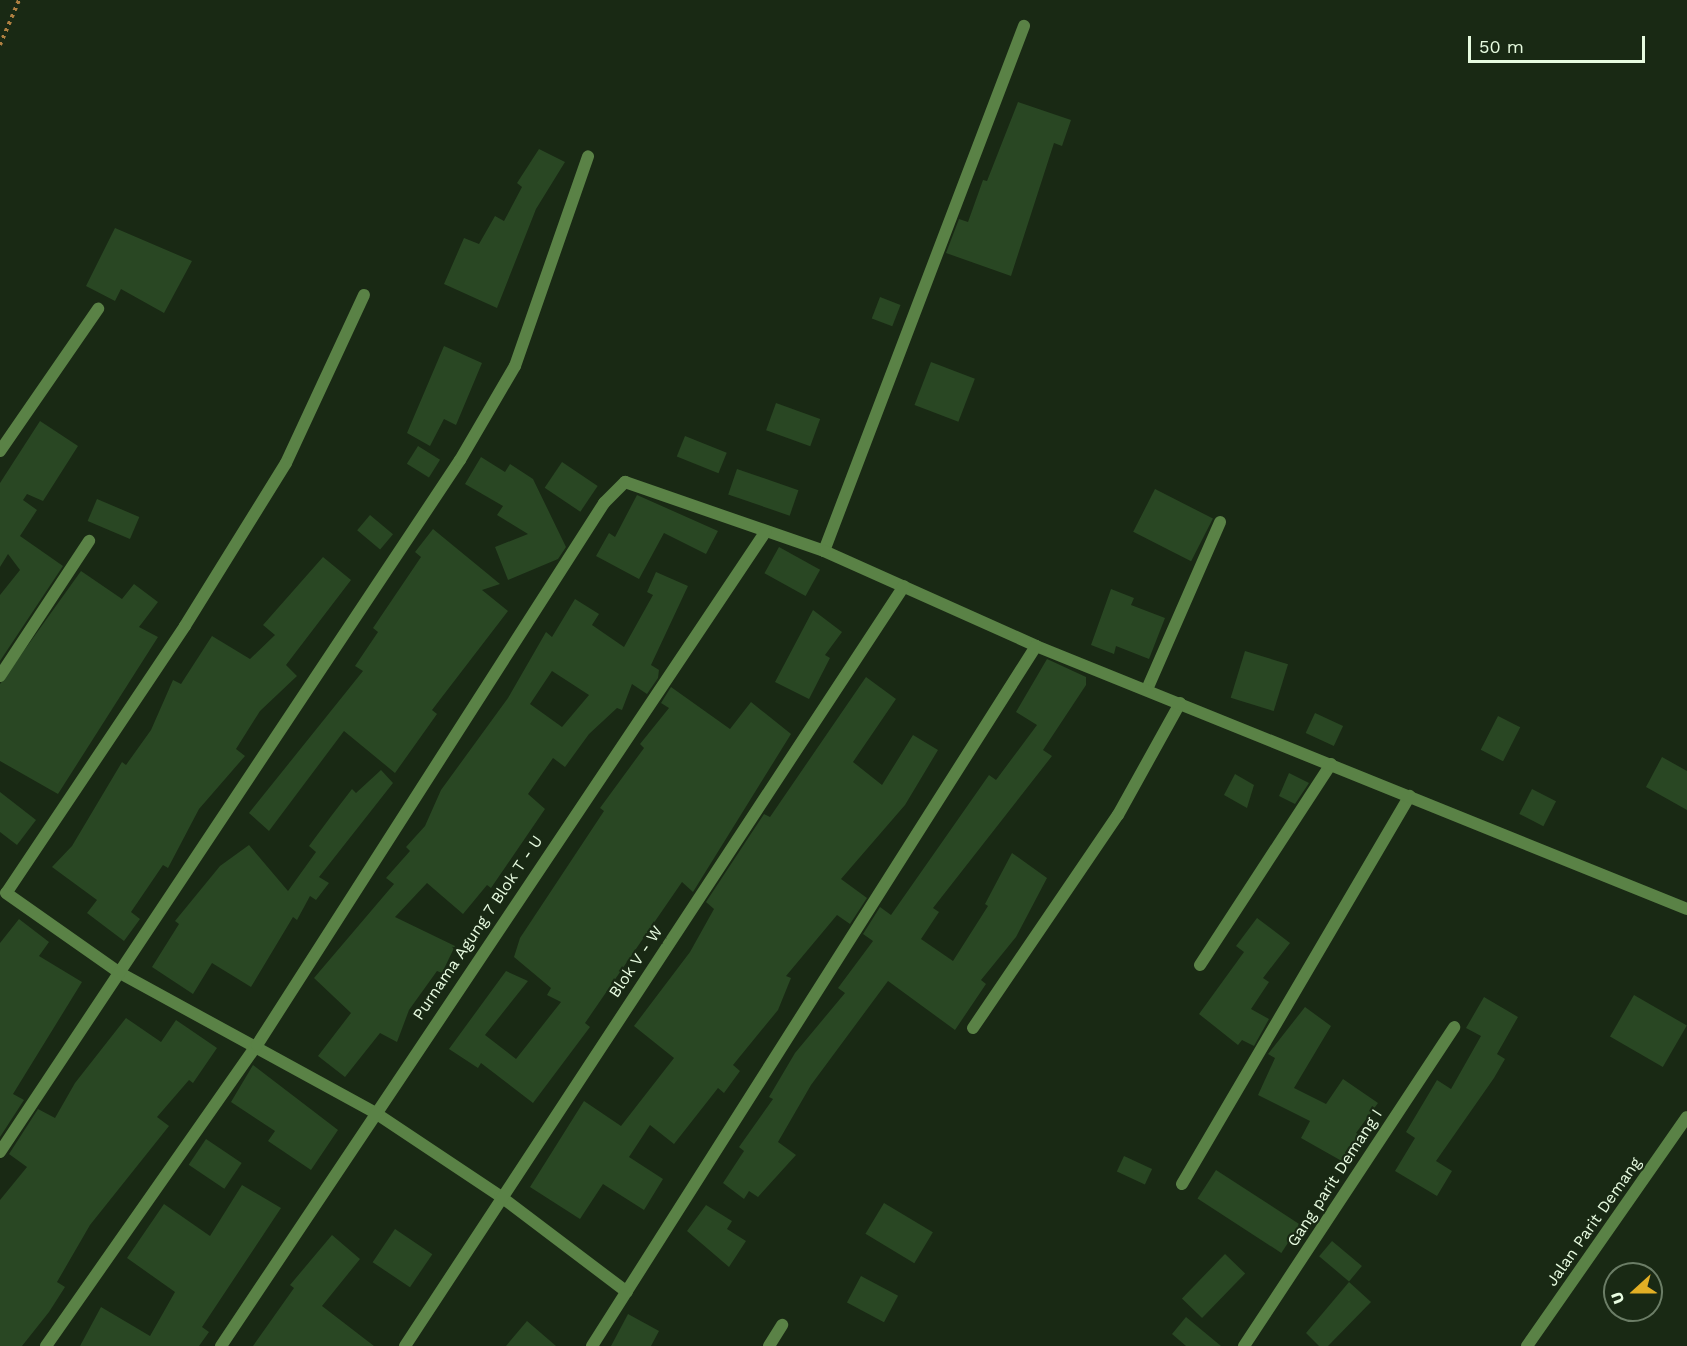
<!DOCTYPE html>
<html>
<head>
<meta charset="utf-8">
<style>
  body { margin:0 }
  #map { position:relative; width:1687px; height:1346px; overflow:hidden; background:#192914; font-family:"Work Sans",sans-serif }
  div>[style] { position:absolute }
  .building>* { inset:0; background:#294723; transform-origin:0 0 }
  .path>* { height:4px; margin-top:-2px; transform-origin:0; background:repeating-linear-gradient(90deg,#ae7f41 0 3px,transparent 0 7.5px) }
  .street>* { height:12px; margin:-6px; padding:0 6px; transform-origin:6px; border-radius:6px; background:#5a8246 }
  span { translate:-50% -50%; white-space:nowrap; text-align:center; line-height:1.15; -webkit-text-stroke:4.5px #192914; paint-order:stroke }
  .street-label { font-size:16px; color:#e7fbe0 }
  .north { position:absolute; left:1603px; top:1262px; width:60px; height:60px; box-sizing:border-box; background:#192914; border:2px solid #6b7d66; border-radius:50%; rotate:249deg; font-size:16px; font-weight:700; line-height:24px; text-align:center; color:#e7fbe0 }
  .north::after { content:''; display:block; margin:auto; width:21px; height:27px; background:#e2af25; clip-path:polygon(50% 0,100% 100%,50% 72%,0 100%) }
  .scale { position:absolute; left:1468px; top:36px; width:177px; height:27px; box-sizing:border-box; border:3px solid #e7fbe0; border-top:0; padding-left:8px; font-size:18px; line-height:21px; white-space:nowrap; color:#e7fbe0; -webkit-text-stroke:4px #192914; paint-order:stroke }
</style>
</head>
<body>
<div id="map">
  <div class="building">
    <div style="clip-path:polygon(1018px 102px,1071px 120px,1062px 146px,1054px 143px,1011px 276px,946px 253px,959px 219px,968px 222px,983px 180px,987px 181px)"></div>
    <div style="clip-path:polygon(539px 149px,565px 162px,536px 209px,497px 308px,444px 284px,464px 238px,479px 244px,495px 216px,504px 221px,522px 187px,517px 183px)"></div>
    <div style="clip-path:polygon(115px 228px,192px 261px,164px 313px,121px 289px,115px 301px,86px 286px)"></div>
    <div style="left:880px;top:297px;width:22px;height:23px;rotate:21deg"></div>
    <div style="clip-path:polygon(444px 346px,482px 363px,456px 425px,444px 419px,430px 446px,407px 433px)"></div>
    <div style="left:931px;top:362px;width:47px;height:46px;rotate:21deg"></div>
    <div style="left:776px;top:403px;width:47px;height:29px;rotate:20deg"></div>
    <div style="clip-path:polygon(40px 421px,78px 446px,43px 501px,27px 494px,23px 500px,37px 510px,20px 536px,63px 566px,0 661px,0 595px,20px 570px,8px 554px,0 567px,0 483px)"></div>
    <div style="left:685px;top:436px;width:45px;height:22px;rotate:22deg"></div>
    <div style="left:418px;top:446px;width:26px;height:21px;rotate:32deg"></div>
    <div style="clip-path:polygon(481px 457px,505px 472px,510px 464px,533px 479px,566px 547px,558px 559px,508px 580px,495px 547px,528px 534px,497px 515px,503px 506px,465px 484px)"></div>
    <div style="left:562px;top:462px;width:43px;height:31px;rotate:34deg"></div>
    <div style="left:737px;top:469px;width:65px;height:27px;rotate:19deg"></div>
    <div style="left:1155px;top:489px;width:65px;height:48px;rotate:27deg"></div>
    <div style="clip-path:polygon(637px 495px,718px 531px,706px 554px,664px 533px,639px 579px,596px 556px,609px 533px,615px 537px)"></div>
    <div style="left:97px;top:499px;width:46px;height:24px;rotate:23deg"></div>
    <div style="left:370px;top:515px;width:30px;height:20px;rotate:40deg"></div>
    <div style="clip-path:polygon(433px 529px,500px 584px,482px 590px,508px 611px,432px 710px,437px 714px,395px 773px,344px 731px,269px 831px,249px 813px,363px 671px,355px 666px,378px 632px,373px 628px,421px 557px,415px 552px)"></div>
    <div style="left:779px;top:547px;width:47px;height:30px;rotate:29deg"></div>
    <div style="clip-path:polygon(323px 557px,351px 580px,286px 665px,297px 676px,260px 711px,236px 749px,245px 756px,199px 809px,168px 868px,163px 865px,131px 912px,140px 919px,124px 941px,87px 913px,97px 900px,52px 867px,72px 846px,122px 762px,126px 765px,151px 730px,173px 680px,181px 684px,212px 636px,250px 659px,275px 635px,263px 625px)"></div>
    <div style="clip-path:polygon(81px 571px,122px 599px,134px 584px,158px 602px,139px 627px,158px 637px,58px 794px,0 761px,0 684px)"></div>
    <div style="clip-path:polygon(evenodd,656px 572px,688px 586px,651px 665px,659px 670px,658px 678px,647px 694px,632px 684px,622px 710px,617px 708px,589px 734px,565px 767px,553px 758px,528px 794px,545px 809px,491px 888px,487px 885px,463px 914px,427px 883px,395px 917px,455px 946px,442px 973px,437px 971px,409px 1010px,397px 1042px,380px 1033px,345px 1077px,318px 1056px,351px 1013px,314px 978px,394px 884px,386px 878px,410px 851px,406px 847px,425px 826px,441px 790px,508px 698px,546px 632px,552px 637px,575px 599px,599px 614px,592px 625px,624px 647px,653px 595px,647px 592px,656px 572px,552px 671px,589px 695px,562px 727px,530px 704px,552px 671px)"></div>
    <div style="clip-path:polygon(1111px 589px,1134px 598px,1131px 605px,1165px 618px,1149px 659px,1116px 646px,1114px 654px,1091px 645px)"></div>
    <div style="clip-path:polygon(813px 610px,842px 632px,825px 655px,830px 658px,809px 699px,775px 682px)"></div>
    <div style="left:1245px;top:651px;width:45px;height:49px;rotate:17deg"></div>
    <div style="clip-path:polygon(1047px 659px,1086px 677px,1086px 685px,1043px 750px,1052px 756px,933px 908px,939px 912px,921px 939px,953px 961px,988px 906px,985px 904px,1012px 853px,1047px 878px,1016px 937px,981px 980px,986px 984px,955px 1030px,888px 981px,811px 1085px,778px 1142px,796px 1155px,758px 1197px,749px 1191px,744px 1199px,723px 1183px,744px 1151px,739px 1147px,773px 1099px,769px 1097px,795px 1053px,845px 993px,838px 988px,873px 941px,863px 934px,880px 907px,891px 915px,989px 775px,996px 780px,1037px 725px,1016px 712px)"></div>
    <div style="clip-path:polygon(866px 677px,896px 699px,853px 762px,882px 785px,913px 735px,938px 750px,905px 805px,841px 879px,867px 898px,850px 924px,837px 915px,786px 976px,791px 978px,778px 1010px,733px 1065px,740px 1071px,724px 1093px,718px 1088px,674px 1144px,650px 1125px,629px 1157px,663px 1179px,644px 1210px,603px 1184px,580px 1219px,530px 1187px,584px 1101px,621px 1126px,674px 1058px,634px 1026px,690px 952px,714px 909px,706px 902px,764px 814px,770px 817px)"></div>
    <div style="clip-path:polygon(671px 687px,730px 729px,751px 702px,791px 734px,693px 892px,682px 882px,585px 1023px,590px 1027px,533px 1103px,481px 1063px,478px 1068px,449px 1049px,506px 971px,528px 981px,485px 1035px,516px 1059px,561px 1002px,547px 995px,551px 988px,514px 957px,520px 938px,604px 811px,600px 808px,644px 748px,640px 744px,669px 708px,661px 703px)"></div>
    <div style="left:1315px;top:713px;width:31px;height:22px;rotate:25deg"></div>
    <div style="left:1498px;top:716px;width:25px;height:38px;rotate:27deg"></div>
    <div style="clip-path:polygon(1662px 757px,1687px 771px,1687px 810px,1646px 787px)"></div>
    <div style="clip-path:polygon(381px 770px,393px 783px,319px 877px,329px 883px,316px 900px,310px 896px,297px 920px,293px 917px,251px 987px,212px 963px,193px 994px,152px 967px,179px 924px,175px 921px,220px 866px,249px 845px,288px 891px,316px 852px,309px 846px,332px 815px,352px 789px,356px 793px)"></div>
    <div style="clip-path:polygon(1289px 773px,1309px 783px,1295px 804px,1279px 796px)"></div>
    <div style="clip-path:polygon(1235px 774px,1254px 785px,1247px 808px,1224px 795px)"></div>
    <div style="left:1532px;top:789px;width:27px;height:28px;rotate:27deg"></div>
    <div style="clip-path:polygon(0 792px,36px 820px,17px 845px,0 832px)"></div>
    <div style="clip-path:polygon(1257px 918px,1290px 943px,1263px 978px,1269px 982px,1251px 1009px,1269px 1019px,1254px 1046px,1242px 1040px,1238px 1045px,1199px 1014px,1244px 952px,1236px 946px)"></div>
    <div style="clip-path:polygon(19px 919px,49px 942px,39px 956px,82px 982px,13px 1094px,24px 1100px,0 1137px,0 943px)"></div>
    <div style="left:1634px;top:995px;width:61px;height:48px;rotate:30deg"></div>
    <div style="clip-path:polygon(1484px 997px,1518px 1017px,1497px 1054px,1505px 1059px,1494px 1078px,1436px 1161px,1452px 1171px,1437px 1196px,1395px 1171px,1415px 1138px,1406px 1132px,1437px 1080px,1451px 1089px,1481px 1036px,1466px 1028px)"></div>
    <div style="clip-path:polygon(1305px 1007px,1331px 1026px,1294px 1088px,1326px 1104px,1343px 1079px,1378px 1103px,1356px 1133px,1362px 1136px,1347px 1164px,1301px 1138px,1310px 1121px,1258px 1095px,1275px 1058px,1268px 1054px)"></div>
    <div style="clip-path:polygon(126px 1018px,161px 1042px,176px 1020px,217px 1048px,193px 1083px,189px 1080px,157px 1117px,169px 1126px,90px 1225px,57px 1282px,65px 1287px,49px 1312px,22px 1346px,0 1346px,0 1200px,27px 1167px,9px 1154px,38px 1109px,55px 1118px,75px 1083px)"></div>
    <div style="clip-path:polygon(253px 1065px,338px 1130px,311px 1170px,268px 1141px,275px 1131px,231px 1102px)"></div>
    <div style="left:206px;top:1139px;width:43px;height:31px;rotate:34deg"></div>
    <div style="left:1124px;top:1156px;width:31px;height:17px;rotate:25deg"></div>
    <div style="left:1216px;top:1170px;width:100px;height:34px;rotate:33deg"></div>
    <div style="clip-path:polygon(242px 1185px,281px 1208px,202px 1327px,209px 1332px,199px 1346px,80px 1346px,101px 1307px,150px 1336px,175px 1292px,127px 1258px,164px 1204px,210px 1236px)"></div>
    <div style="left:884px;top:1203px;width:57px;height:36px;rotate:31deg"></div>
    <div style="clip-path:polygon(706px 1205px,732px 1221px,727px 1229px,746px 1241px,729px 1267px,687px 1231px)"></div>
    <div style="left:395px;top:1229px;width:45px;height:40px;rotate:34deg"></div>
    <div style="clip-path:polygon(332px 1235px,360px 1259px,322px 1306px,374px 1346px,253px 1346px,294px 1288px,290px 1285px)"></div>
    <div style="left:1332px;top:1241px;width:39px;height:20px;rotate:40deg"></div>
    <div style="left:1225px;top:1254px;width:28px;height:62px;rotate:44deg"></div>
    <div style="left:861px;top:1276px;width:42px;height:30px;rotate:28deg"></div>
    <div style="clip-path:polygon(1349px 1282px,1371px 1302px,1328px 1346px,1319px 1346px,1306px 1333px)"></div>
    <div style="clip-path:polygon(628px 1314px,659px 1331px,651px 1346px,611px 1346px)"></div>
    <div style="clip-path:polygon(1186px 1317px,1221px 1346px,1186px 1346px,1172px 1334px)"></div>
    <div style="clip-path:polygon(527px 1321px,556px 1346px,506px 1346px)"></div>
  </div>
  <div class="path">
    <div style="left:0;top:45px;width:49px;rotate:-67.1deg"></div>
  </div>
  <div class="street">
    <div style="left:364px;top:295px;width:185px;rotate:114.9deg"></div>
    <div style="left:286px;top:463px;width:192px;rotate:121.8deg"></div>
    <div style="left:185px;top:626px;width:321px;rotate:123.8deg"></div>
    <div style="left:6px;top:893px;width:139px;rotate:35.1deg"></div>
    <div style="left:120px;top:973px;width:290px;rotate:28.7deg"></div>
    <div style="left:374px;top:1112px;width:151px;rotate:33.7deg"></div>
    <div style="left:500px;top:1196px;width:159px;rotate:37.1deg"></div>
    <div style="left:0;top:451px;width:173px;rotate:-55.4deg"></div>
    <div style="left:824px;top:551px;width:562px;rotate:-69.15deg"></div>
    <div style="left:0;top:676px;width:162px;rotate:-56.6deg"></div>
    <div style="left:1148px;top:687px;width:180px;rotate:-66.4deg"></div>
    <div style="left:1200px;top:965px;width:240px;rotate:-56.9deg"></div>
    <div style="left:973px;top:1028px;width:258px;rotate:-55.8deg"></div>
    <div style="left:1118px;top:815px;width:128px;rotate:-61deg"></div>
    <div style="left:0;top:1152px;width:831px;rotate:-56.39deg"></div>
    <div style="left:460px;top:460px;width:109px;rotate:-59.7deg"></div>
    <div style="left:515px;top:366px;width:222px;rotate:-70.8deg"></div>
    <div style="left:1182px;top:1184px;width:450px;rotate:-59.6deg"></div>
    <div style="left:46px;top:1346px;width:368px;rotate:-55deg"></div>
    <div style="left:257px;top:1045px;width:644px;rotate:-57.37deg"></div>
    <div style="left:604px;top:503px;width:30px;rotate:-45deg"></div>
    <div style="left:625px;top:482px;width:211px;rotate:19.1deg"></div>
    <div style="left:824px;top:551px;width:232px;rotate:24.1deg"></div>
    <div style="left:1036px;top:646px;width:702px;rotate:22deg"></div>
    <div style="left:221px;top:1346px;width:980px;rotate:-56.23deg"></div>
    <div style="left:405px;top:1346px;width:909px;rotate:-56.71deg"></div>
    <div style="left:592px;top:1346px;width:829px;rotate:-57.61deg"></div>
    <div style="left:769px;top:1346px;width:25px;rotate:-58deg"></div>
    <div style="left:1244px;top:1346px;width:382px;rotate:-56.6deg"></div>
    <div style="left:1527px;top:1346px;width:279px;rotate:-55.1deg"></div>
  </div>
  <div class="street-label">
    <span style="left:478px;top:928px;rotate:-56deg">Purnama Agung 7 Blok T - U</span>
    <span style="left:636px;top:962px;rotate:-56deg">Blok V - W</span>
    <span style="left:1335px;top:1178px;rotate:-57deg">Gang parit Demang I</span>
    <span style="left:1594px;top:1222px;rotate:-55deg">Jalan Parit Demang</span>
  </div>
  <div class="north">U</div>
  <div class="scale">50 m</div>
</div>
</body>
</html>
